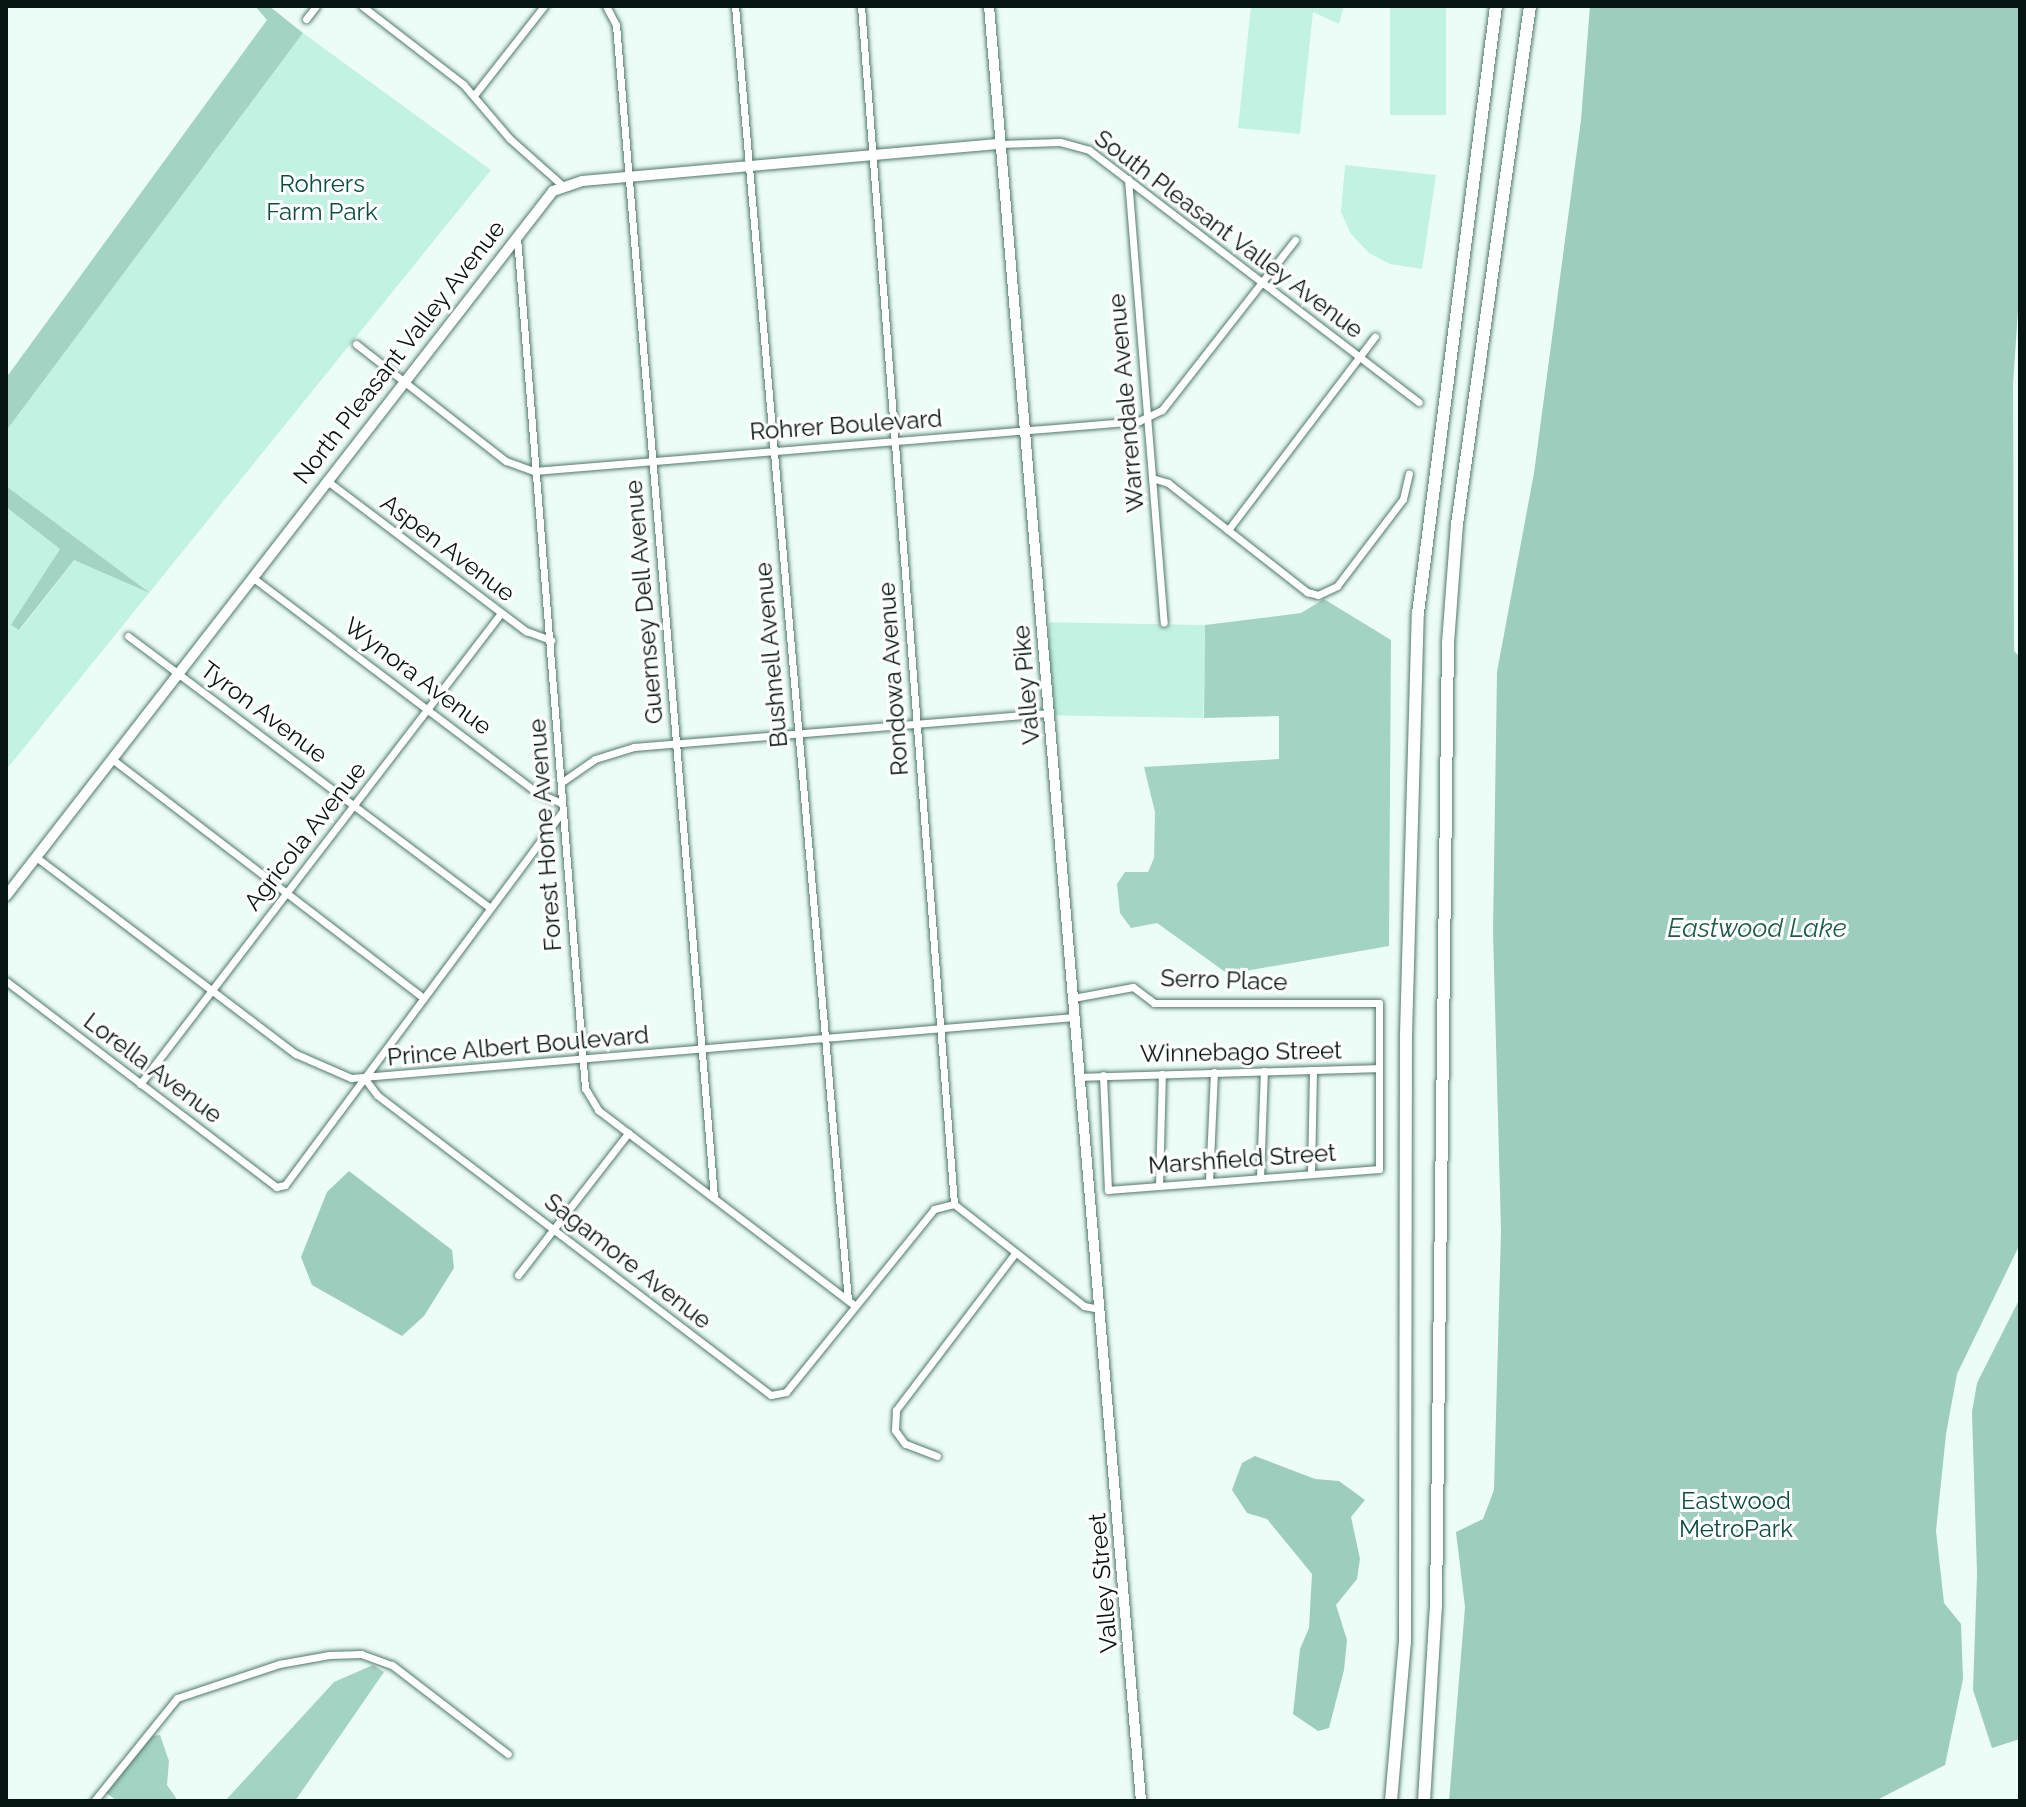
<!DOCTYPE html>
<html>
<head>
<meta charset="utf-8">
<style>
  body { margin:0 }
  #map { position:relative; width:2026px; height:1807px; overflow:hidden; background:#ecfdf7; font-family:Raleway,sans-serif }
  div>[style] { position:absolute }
  .green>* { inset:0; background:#c2f2e2; transform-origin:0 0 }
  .forest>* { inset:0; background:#a2d3c3 }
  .water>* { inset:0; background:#9dcdbd }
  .roads { filter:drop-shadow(0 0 2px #52796c) drop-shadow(0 0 2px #52796c) }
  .street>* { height:7px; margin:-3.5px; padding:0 3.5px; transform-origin:3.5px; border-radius:3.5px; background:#fff }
  .secondary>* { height:10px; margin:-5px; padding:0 5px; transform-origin:5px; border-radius:5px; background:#fff }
  .highway>* { height:12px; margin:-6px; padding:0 6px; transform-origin:6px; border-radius:6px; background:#fff }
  span { translate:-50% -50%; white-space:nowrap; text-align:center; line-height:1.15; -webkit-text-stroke:6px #fff; paint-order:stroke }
  .park-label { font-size:24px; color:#0b4d3e }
  .street-label { font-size:24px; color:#061511 }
  .water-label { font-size:26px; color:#1d5b4a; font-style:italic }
  .frame { position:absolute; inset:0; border:8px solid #061511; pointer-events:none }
</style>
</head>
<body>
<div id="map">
  <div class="green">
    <div style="clip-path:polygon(1251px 6px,1344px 6px,1339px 24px,1313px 12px,1300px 134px,1238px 128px)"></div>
    <div style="left:1390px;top:6px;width:56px;height:109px"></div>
    <div style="clip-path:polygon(303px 33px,491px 170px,6px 770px,6px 507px,60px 549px,12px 626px,20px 630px,74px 560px,146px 590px,6px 486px,6px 431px)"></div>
    <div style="clip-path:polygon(1345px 165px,1436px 175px,1422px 269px,1390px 264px,1369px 253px,1351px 234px,1341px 212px)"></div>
    <div style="left:1205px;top:625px;width:93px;height:156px;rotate:91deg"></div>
  </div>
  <div class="forest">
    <div style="clip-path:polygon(255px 6px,269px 6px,303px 33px,6px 431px,6px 378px,267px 20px)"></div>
    <div style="clip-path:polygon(6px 486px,150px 593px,74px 560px,19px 630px,11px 625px,60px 549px,6px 507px)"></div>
    <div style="clip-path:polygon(1324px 599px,1391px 640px,1389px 946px,1228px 974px,1157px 923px,1131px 928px,1120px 913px,1117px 884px,1125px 872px,1148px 872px,1154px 858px,1155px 812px,1144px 767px,1279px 759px,1279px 716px,1204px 718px,1205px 625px,1301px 613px)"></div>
    <div style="clip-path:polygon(373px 1665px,384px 1672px,295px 1801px,225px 1801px,334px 1682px)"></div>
    <div style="clip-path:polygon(160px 1735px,169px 1761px,167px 1785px,178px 1801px,117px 1801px,105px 1792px,151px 1736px)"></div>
  </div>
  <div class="water">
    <div style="clip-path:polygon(1590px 6px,2020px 6px,2020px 282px,2013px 384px,2014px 651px,2020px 657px,2020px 1244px,1957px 1374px,1946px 1434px,1936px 1531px,1944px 1603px,1961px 1624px,1963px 1679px,1945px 1765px,1875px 1801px,1449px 1801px,1465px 1607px,1456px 1532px,1483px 1519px,1494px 1490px,1501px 1231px,1493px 931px,1497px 672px,1534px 473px,1581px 120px)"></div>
    <div style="clip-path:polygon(349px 1171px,452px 1250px,454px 1268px,424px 1316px,402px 1336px,312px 1285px,301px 1257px,327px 1192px)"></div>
    <div style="clip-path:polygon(2020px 1298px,2020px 1739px,1992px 1748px,1973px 1690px,1977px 1574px,1972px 1412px,1977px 1383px)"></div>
    <div style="clip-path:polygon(1255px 1456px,1315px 1479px,1339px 1481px,1365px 1500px,1351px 1517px,1360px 1559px,1357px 1579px,1336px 1605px,1347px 1640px,1344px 1670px,1329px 1728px,1318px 1731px,1293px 1714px,1300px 1649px,1309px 1628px,1312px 1574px,1267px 1519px,1247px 1513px,1232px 1490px,1242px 1463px)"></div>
  </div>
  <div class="roads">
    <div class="street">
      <div style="left:362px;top:6px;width:128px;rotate:37.7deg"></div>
      <div style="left:463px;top:84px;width:72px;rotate:49.5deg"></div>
      <div style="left:510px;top:139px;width:71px;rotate:41.6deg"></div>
      <div style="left:606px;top:6px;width:21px;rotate:62deg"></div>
      <div style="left:616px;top:25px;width:1176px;rotate:85.22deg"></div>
      <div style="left:735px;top:6px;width:1299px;rotate:85.01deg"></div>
      <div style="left:861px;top:6px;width:1202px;rotate:85.56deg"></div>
      <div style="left:306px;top:19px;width:16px;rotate:-52deg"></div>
      <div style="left:475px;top:94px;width:112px;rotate:-51.9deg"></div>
      <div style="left:1000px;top:144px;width:60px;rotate:-1.9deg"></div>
      <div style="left:1060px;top:142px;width:30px;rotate:15deg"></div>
      <div style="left:1089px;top:150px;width:415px;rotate:37.4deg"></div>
      <div style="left:1128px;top:179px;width:445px;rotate:85.4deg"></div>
      <div style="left:517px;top:237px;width:854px;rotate:85.43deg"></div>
      <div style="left:585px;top:1088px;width:26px;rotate:59deg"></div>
      <div style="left:598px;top:1110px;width:322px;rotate:37.3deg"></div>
      <div style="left:356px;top:344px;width:190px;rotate:38deg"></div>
      <div style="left:506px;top:461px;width:30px;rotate:20deg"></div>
      <div style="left:534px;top:471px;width:607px;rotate:-4.72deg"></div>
      <div style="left:1139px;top:421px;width:25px;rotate:-26deg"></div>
      <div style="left:1162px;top:410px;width:216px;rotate:-52deg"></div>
      <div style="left:1152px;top:478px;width:17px;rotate:17deg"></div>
      <div style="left:1168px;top:483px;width:177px;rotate:38.1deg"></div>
      <div style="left:1307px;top:592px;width:11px;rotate:15deg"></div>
      <div style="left:1318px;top:595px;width:21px;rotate:-25deg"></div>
      <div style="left:1337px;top:586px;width:109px;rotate:-52.8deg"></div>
      <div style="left:1403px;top:499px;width:26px;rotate:-77deg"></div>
      <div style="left:326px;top:480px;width:251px;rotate:37.1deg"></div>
      <div style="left:526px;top:631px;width:27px;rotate:20deg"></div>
      <div style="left:1228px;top:530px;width:243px;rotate:-52.8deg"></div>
      <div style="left:252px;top:577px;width:358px;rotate:37.1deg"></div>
      <div style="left:538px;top:793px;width:26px;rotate:23deg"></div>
      <div style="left:128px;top:636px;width:453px;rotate:36.9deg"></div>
      <div style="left:112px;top:759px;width:393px;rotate:37.5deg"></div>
      <div style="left:562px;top:782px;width:40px;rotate:-34.9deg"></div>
      <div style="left:595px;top:759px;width:41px;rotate:-17.1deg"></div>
      <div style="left:634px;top:747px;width:415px;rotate:-4.7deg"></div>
      <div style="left:36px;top:857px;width:326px;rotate:37.2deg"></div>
      <div style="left:296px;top:1054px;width:60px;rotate:23.6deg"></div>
      <div style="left:351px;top:1078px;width:726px;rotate:-4.82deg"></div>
      <div style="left:6px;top:981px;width:340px;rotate:37.3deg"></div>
      <div style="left:276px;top:1187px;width:9px;rotate:-13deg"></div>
      <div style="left:285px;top:1185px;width:465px;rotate:-53.4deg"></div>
      <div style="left:1073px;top:998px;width:61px;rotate:-10.4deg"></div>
      <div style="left:1133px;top:987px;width:26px;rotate:37deg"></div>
      <div style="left:1154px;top:1003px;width:225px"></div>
      <div style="left:1379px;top:1003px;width:166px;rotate:90deg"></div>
      <div style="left:1379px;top:1169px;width:272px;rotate:175.6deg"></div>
      <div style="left:1108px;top:1190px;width:115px;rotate:-92.5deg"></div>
      <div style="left:1079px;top:1077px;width:300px;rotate:-1.7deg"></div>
      <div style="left:365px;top:1079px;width:20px;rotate:53deg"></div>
      <div style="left:377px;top:1095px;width:495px;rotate:37.3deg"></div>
      <div style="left:771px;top:1395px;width:15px;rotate:-11deg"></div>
      <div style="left:786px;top:1392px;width:235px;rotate:-51deg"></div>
      <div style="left:934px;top:1209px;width:21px;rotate:-14deg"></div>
      <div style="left:140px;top:1084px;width:593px;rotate:-52.53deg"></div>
      <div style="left:1311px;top:1174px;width:104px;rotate:-88.9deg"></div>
      <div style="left:1260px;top:1178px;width:107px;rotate:-87.9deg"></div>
      <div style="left:1209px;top:1182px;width:110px;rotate:-87.4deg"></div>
      <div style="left:1159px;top:1186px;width:112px;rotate:-88.5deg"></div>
      <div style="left:954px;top:1204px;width:165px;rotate:38.1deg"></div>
      <div style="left:1084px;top:1306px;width:15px;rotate:11deg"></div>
      <div style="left:518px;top:1275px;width:180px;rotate:-52.2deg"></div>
      <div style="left:937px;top:1456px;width:34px;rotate:-159deg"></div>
      <div style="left:905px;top:1444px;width:17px;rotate:-126deg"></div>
      <div style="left:895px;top:1430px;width:20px;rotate:-87deg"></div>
      <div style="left:896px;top:1410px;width:197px;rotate:-52.8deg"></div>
      <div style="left:94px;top:1801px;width:132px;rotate:-51.1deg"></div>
      <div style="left:177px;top:1698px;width:108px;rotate:-18.4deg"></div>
      <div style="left:279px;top:1664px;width:51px;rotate:-10.2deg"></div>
      <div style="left:329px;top:1655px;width:32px;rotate:-2deg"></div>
      <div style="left:361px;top:1654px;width:33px;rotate:20deg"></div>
      <div style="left:392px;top:1665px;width:146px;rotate:37.5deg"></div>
    </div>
    <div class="secondary">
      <div style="left:989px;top:6px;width:1801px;rotate:85.16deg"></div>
      <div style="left:6px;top:896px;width:892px;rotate:-52.19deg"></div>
      <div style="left:553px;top:191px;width:31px;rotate:-19deg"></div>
      <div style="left:582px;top:181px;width:420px;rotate:-5.1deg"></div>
    </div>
    <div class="highway">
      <div style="left:1391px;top:1801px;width:160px;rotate:-85deg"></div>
      <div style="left:1405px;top:1642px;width:607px;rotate:-89.91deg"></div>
      <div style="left:1406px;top:1035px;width:422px;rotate:-88.4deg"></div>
      <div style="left:1418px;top:613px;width:612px;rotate:-82.68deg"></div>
      <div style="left:1424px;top:1801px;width:195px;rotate:-86.5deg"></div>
      <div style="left:1436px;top:1606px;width:963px;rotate:-89.29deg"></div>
      <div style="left:1448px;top:643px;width:119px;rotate:-85.7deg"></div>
      <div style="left:1457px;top:524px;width:523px;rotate:-81.98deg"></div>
    </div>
  </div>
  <div class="park-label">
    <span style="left:322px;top:198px">Rohrers<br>Farm Park</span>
    <span style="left:1736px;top:1515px">Eastwood<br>MetroPark</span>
  </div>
  <div class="street-label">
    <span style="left:1229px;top:234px;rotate:37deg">South Pleasant Valley Avenue</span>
    <span style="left:399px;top:352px;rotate:-52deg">North Pleasant Valley Avenue</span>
    <span style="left:1126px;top:403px;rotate:-95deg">Warrendale Avenue</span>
    <span style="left:846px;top:425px;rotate:-4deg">Rohrer Boulevard</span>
    <span style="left:448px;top:548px;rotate:37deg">Aspen Avenue</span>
    <span style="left:644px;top:602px;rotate:-95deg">Guernsey Dell Avenue</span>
    <span style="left:771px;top:655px;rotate:-95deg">Bushnell Avenue</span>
    <span style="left:418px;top:676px;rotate:37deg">Wynora Avenue</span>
    <span style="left:893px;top:679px;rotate:-94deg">Rondowa Avenue</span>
    <span style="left:1026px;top:685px;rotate:-95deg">Valley Pike</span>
    <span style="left:264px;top:712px;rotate:37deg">Tyron Avenue</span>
    <span style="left:545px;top:835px;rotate:-94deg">Forest Home Avenue</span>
    <span style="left:305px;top:836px;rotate:-52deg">Agricola Avenue</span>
    <span style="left:1224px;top:980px;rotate:2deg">Serro Place</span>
    <span style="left:518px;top:1046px;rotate:-5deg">Prince Albert Boulevard</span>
    <span style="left:1241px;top:1052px;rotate:-1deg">Winnebago Street</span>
    <span style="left:153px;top:1068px;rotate:37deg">Lorella Avenue</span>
    <span style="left:1242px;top:1159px;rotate:-4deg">Marshfield Street</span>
    <span style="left:628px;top:1261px;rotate:38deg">Sagamore Avenue</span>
    <span style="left:1103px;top:1583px;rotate:-95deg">Valley Street</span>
  </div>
  <div class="water-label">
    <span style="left:1757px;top:929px">Eastwood Lake</span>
  </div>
  <div class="frame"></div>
</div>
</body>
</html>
